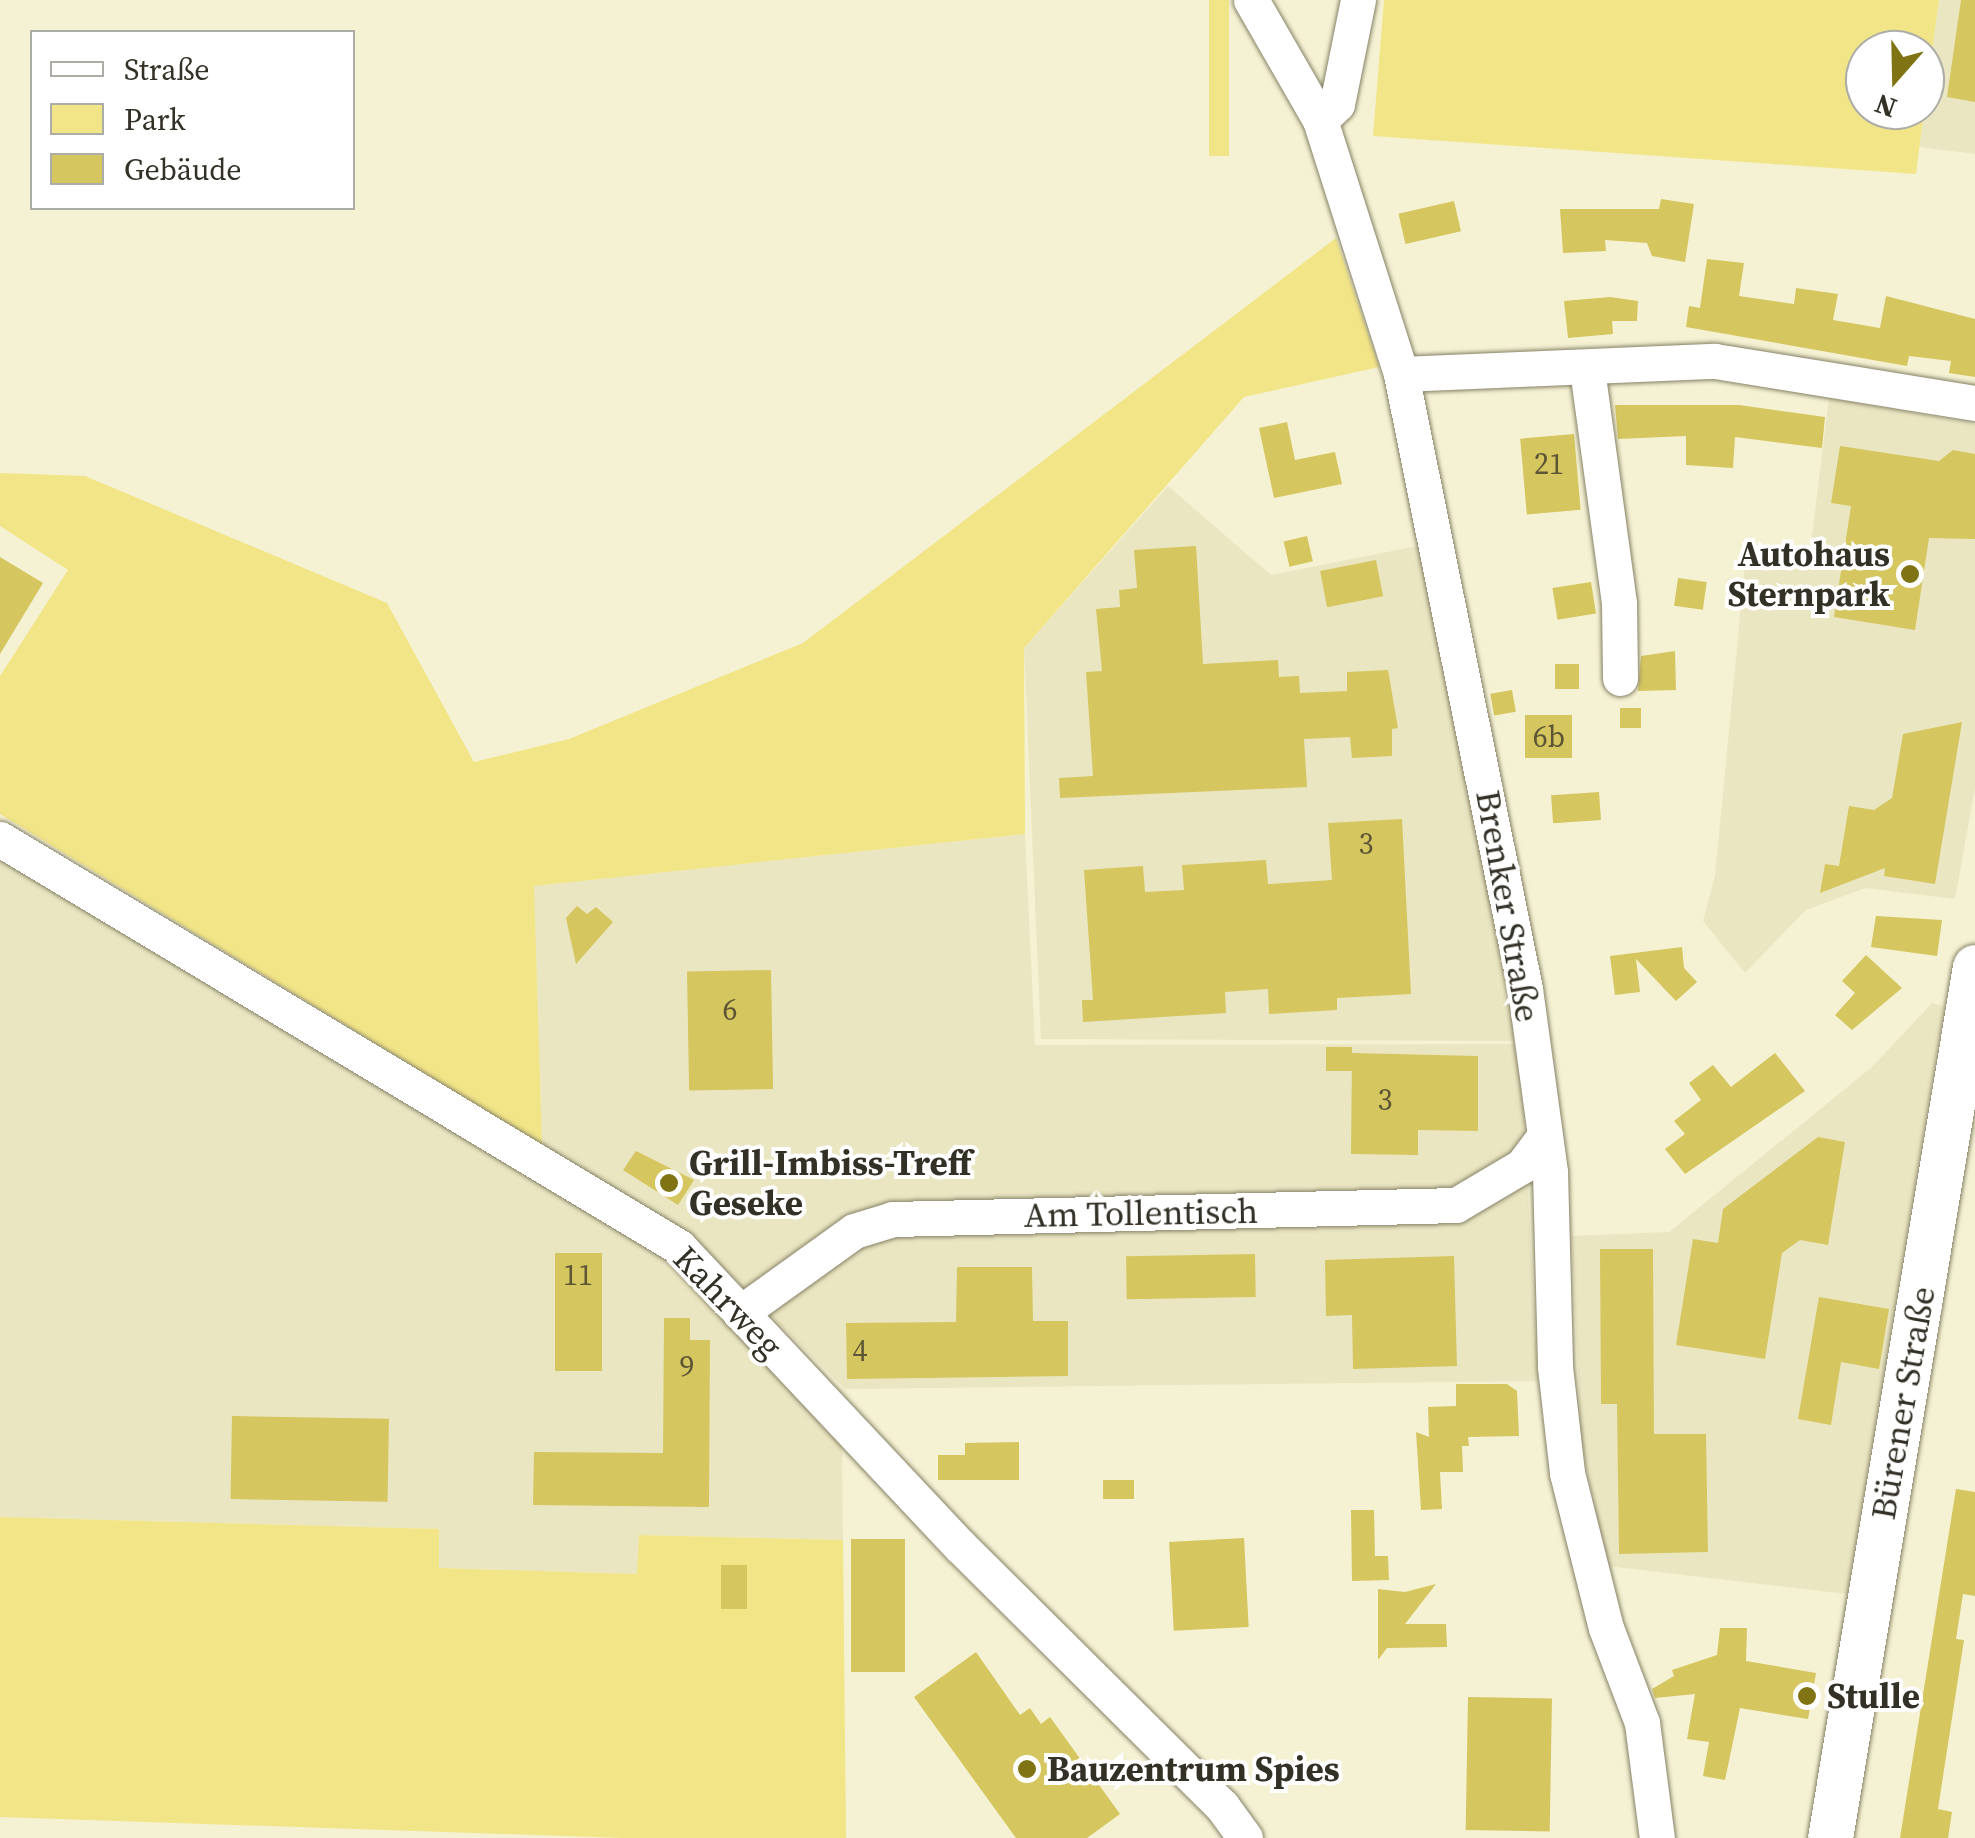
<!DOCTYPE html>
<html>
<head>
<meta charset="utf-8">
<style>
  body { margin:0 }
  #map { position:relative; width:1975px; height:1838px; overflow:hidden; background:#f5f1d3; font-family:"Source Serif 4",serif }
  div>[style] { position:absolute }
  .built>* { inset:0; background:#ebe6c2 }
  .green>* { inset:0; background:#f2e588; transform-origin:0 0 }
  .building>* { inset:0; background:#d5c65f; transform-origin:0 0 }
  .roads { filter:drop-shadow(0 0 2px #868267) drop-shadow(0 0 2px #868267) }
  .minor>* { height:35px; margin:-17.5px; padding:0 17.5px; transform-origin:17.5px; border-radius:17.5px; background:#fff }
  .major>* { height:45px; margin:-22.5px; padding:0 22.5px; transform-origin:22.5px; border-radius:22.5px; background:#fff }
  .dots>* { width:28px; height:28px; translate:-50% -50%; box-sizing:border-box; border:5px solid #fff; border-radius:50% }
  span { translate:-50% -50%; white-space:nowrap; text-align:center; line-height:1.15; -webkit-text-stroke:8px #fff; paint-order:stroke }
  .number-label { font-size:30px; color:#5c5634 }
  .number-label span { -webkit-text-stroke-width:0 }
  .poi-label { font-size:35px; color:#333126; font-weight:700 }
  .right { translate:-100% -50%; text-align:right }
  .left { translate:0 -50%; text-align:left }
  .street-label { font-size:35px; color:#333126 }
  .legend { position:absolute; left:30px; top:30px; width:325px; height:180px; box-sizing:border-box; background:#fff; border:2px solid #adada8; margin:0; padding:12px 18px; list-style:none; font-size:30px; color:#333126 }
  .legend li { display:flex; align-items:center; gap:20px; height:50px }
  .legend b { width:50px; border:2px solid #adada8 }
  .north { position:absolute; left:1845px; top:30px; width:100px; height:100px; box-sizing:border-box; background:#fff; border:2px solid #adada8; border-radius:50%; rotate:200deg; font-size:28px; font-weight:700; line-height:40px; text-align:center; color:#333126 }
  .north::after { content:''; display:block; margin:auto; width:35px; height:45px; background:#7f7314; clip-path:polygon(50% 0,100% 100%,50% 72%,0 100%) }
</style>
</head>
<body>
<div id="map">
  <div class="built">
    <div style="clip-path:polygon(1939px 0,1975px 0,1975px 154px,1919px 147px)"></div>
    <div style="clip-path:polygon(1829px 398px,1975px 424px,1975px 788px,1955px 899px,1865px 888px,1806px 910px,1745px 973px,1703px 921px,1715px 876px,1747px 544px,1810px 552px)"></div>
    <div style="clip-path:polygon(1168px 486px,1271px 575px,1423px 545px,1519px 1041px,1041px 1039px,1024px 648px)"></div>
    <div style="clip-path:polygon(1025px 834px,1035px 1045px,1520px 1044px,1538px 1381px,845px 1389px,686px 1232px,542px 1145px,533px 886px)"></div>
    <div style="clip-path:polygon(0 855px,671px 1263px,842px 1445px,843px 1540px,639px 1535px,638px 1574px,438px 1568px,439px 1529px,0 1517px)"></div>
    <div style="clip-path:polygon(1932px 1003px,1944px 1006px,1847px 1594px,1607px 1566px,1581px 1441px,1572px 1236px,1669px 1232px,1872px 1067px)"></div>
  </div>
  <div class="green">
    <div style="left:1209px;top:0;width:20px;height:156px"></div>
    <div style="clip-path:polygon(1384px 0,1939px 0,1925px 102px,1925px 50px,1865px 50px,1865px 110px,1924px 110px,1916px 174px,1373px 136px)"></div>
    <div style="clip-path:polygon(1336px 238px,1379px 367px,1244px 397px,1024px 648px,1025px 834px,534px 886px,542px 1145px,0 814px,0 676px,68px 570px,0 526px,0 473px,85px 476px,387px 603px,474px 762px,569px 739px,803px 643px)"></div>
    <div style="clip-path:polygon(0 1517px,439px 1529px,439px 1568px,637px 1574px,639px 1535px,843px 1540px,846px 1838px,623px 1838px,0 1817px)"></div>
  </div>
  <div class="building">
    <div style="clip-path:polygon(1961px 0,1975px 0,1975px 102px,1947px 97px)"></div>
    <div style="clip-path:polygon(1661px 199px,1694px 204px,1685px 262px,1652px 256px,1647px 243px,1605px 240px,1606px 251px,1563px 253px,1560px 209px,1659px 209px)"></div>
    <div style="left:1454px;top:201px;width:31px;height:57px;rotate:77deg"></div>
    <div style="clip-path:polygon(1707px 259px,1744px 263px,1739px 296px,1794px 304px,1796px 288px,1838px 294px,1833px 320px,1880px 328px,1886px 296px,1975px 319px,1975px 377px,1949px 373px,1951px 361px,1909px 356px,1907px 366px,1686px 327px,1689px 306px,1700px 308px)"></div>
    <div style="clip-path:polygon(1610px 297px,1638px 301px,1637px 321px,1612px 321px,1613px 334px,1568px 338px,1564px 301px)"></div>
    <div style="clip-path:polygon(1615px 405px,1739px 405px,1825px 417px,1822px 448px,1735px 437px,1733px 468px,1686px 465px,1686px 436px,1618px 439px)"></div>
    <div style="clip-path:polygon(1287px 422px,1295px 460px,1335px 452px,1342px 484px,1274px 498px,1259px 428px)"></div>
    <div style="left:1574px;top:434px;width:76px;height:54px;rotate:85deg"></div>
    <div style="clip-path:polygon(1840px 446px,1939px 461px,1953px 450px,1975px 454px,1975px 539px,1929px 538px,1915px 630px,1834px 617px,1851px 506px,1831px 503px)"></div>
    <div style="left:1307px;top:536px;width:26px;height:24px;rotate:77deg"></div>
    <div style="clip-path:polygon(1196px 546px,1203px 664px,1278px 660px,1279px 677px,1299px 676px,1300px 693px,1347px 691px,1347px 672px,1388px 670px,1398px 728px,1392px 729px,1392px 756px,1352px 758px,1350px 737px,1304px 739px,1307px 787px,1060px 798px,1059px 778px,1093px 776px,1086px 672px,1102px 671px,1096px 609px,1120px 607px,1119px 590px,1137px 588px,1134px 550px)"></div>
    <div style="clip-path:polygon(0 557px,43px 583px,0 654px)"></div>
    <div style="left:1376px;top:560px;width:37px;height:57px;rotate:79deg"></div>
    <div style="left:1678px;top:578px;width:29px;height:28px;rotate:8deg"></div>
    <div style="left:1591px;top:582px;width:32px;height:39px;rotate:81deg"></div>
    <div style="clip-path:polygon(1675px 651px,1676px 690px,1638px 691px,1641px 656px)"></div>
    <div style="left:1555px;top:664px;width:24px;height:25px"></div>
    <div style="left:1512px;top:690px;width:22px;height:22px;rotate:80deg"></div>
    <div style="left:1620px;top:708px;width:21px;height:20px"></div>
    <div style="left:1525px;top:715px;width:47px;height:43px"></div>
    <div style="clip-path:polygon(1962px 722px,1935px 884px,1884px 876px,1885px 868px,1820px 893px,1825px 864px,1839px 866px,1849px 806px,1874px 810px,1892px 798px,1903px 734px)"></div>
    <div style="left:1599px;top:792px;width:28px;height:48px;rotate:86deg"></div>
    <div style="clip-path:polygon(1402px 819px,1411px 994px,1337px 998px,1337px 1010px,1269px 1014px,1268px 989px,1225px 992px,1226px 1013px,1083px 1022px,1082px 1000px,1093px 1000px,1084px 870px,1143px 866px,1145px 892px,1184px 890px,1182px 865px,1266px 860px,1268px 884px,1332px 880px,1328px 823px)"></div>
    <div style="clip-path:polygon(577px 906px,587px 914px,596px 907px,613px 922px,576px 964px,566px 918px)"></div>
    <div style="clip-path:polygon(1876px 916px,1942px 920px,1937px 956px,1871px 947px)"></div>
    <div style="clip-path:polygon(1682px 947px,1684px 968px,1697px 982px,1676px 1001px,1636px 959px,1640px 992px,1615px 995px,1610px 956px)"></div>
    <div style="clip-path:polygon(1866px 955px,1902px 988px,1852px 1030px,1835px 1015px,1855px 993px,1842px 981px)"></div>
    <div style="left:771px;top:970px;width:119px;height:84px;rotate:89deg"></div>
    <div style="left:1326px;top:1047px;width:26px;height:24px"></div>
    <div style="clip-path:polygon(1352px 1053px,1478px 1056px,1478px 1131px,1418px 1130px,1418px 1155px,1351px 1154px)"></div>
    <div style="clip-path:polygon(1775px 1053px,1805px 1091px,1685px 1174px,1665px 1149px,1685px 1134px,1674px 1121px,1701px 1100px,1689px 1083px,1713px 1065px,1731px 1087px)"></div>
    <div style="clip-path:polygon(1818px 1137px,1845px 1142px,1828px 1245px,1800px 1240px,1782px 1253px,1765px 1359px,1676px 1345px,1693px 1239px,1718px 1243px,1723px 1209px)"></div>
    <div style="clip-path:polygon(636px 1151px,694px 1180px,678px 1205px,623px 1170px)"></div>
    <div style="clip-path:polygon(1600px 1249px,1653px 1249px,1654px 1434px,1706px 1434px,1708px 1552px,1619px 1554px,1617px 1404px,1601px 1404px)"></div>
    <div style="left:555px;top:1253px;width:47px;height:118px"></div>
    <div style="left:1255px;top:1254px;width:43px;height:129px;rotate:89deg"></div>
    <div style="clip-path:polygon(1454px 1256px,1457px 1366px,1353px 1369px,1352px 1315px,1326px 1316px,1325px 1260px)"></div>
    <div style="clip-path:polygon(957px 1267px,1032px 1267px,1033px 1321px,1068px 1321px,1068px 1376px,847px 1379px,846px 1323px,956px 1322px)"></div>
    <div style="clip-path:polygon(1819px 1297px,1889px 1309px,1879px 1369px,1841px 1362px,1831px 1425px,1798px 1419px)"></div>
    <div style="clip-path:polygon(664px 1318px,690px 1318px,690px 1340px,710px 1340px,709px 1507px,533px 1505px,534px 1452px,663px 1453px)"></div>
    <div style="clip-path:polygon(1456px 1384px,1507px 1384px,1517px 1391px,1519px 1436px,1468px 1437px,1469px 1446px,1462px 1446px,1463px 1472px,1440px 1472px,1442px 1509px,1421px 1510px,1416px 1432px,1429px 1437px,1428px 1407px,1456px 1406px)"></div>
    <div style="left:232px;top:1416px;width:157px;height:83px;rotate:1deg"></div>
    <div style="clip-path:polygon(1019px 1442px,1019px 1480px,938px 1480px,938px 1455px,965px 1455px,965px 1443px)"></div>
    <div style="left:1103px;top:1480px;width:31px;height:19px"></div>
    <div style="clip-path:polygon(1956px 1489px,1975px 1492px,1975px 1596px,1963px 1594px,1956px 1639px,1964px 1640px,1938px 1809px,1952px 1812px,1948px 1838px,1900px 1838px)"></div>
    <div style="clip-path:polygon(1351px 1510px,1374px 1510px,1375px 1556px,1388px 1556px,1389px 1580px,1352px 1581px)"></div>
    <div style="left:1244px;top:1538px;width:89px;height:75px;rotate:87deg"></div>
    <div style="left:851px;top:1539px;width:54px;height:133px"></div>
    <div style="left:721px;top:1565px;width:26px;height:44px"></div>
    <div style="clip-path:polygon(1436px 1584px,1405px 1624px,1446px 1624px,1447px 1647px,1387px 1648px,1378px 1660px,1378px 1589px,1405px 1592px)"></div>
    <div style="clip-path:polygon(1720px 1628px,1747px 1628px,1746px 1661px,1816px 1673px,1808px 1719px,1740px 1708px,1725px 1780px,1703px 1776px,1709px 1742px,1687px 1739px,1695px 1694px,1655px 1698px,1652px 1689px,1674px 1676px,1672px 1670px,1717px 1655px)"></div>
    <div style="clip-path:polygon(976px 1652px,1020px 1715px,1030px 1708px,1041px 1724px,1050px 1717px,1120px 1814px,1087px 1838px,1016px 1838px,914px 1697px)"></div>
    <div style="left:1468px;top:1697px;width:84px;height:133px;rotate:1deg"></div>
  </div>
  <div class="roads">
    <div class="minor">
      <div style="left:1251px;top:0;width:138px;rotate:60.1deg"></div>
      <div style="left:1320px;top:120px;width:267px;rotate:72.3deg"></div>
      <div style="left:1401px;top:374px;width:627px;rotate:78.6deg"></div>
      <div style="left:1525px;top:989px;width:185px;rotate:82.2deg"></div>
      <div style="left:1550px;top:1172px;width:195px;rotate:88.5deg"></div>
      <div style="left:1555px;top:1367px;width:107px;rotate:83.5deg"></div>
      <div style="left:1567px;top:1473px;width:160px;rotate:75.9deg"></div>
      <div style="left:1606px;top:1628px;width:102px;rotate:69.2deg"></div>
      <div style="left:1642px;top:1723px;width:116px;rotate:82.6deg"></div>
      <div style="left:1320px;top:120px;width:23px;rotate:-43deg"></div>
      <div style="left:1337px;top:104px;width:106px;rotate:-78.6deg"></div>
      <div style="left:1587px;top:369px;width:237px;rotate:82.2deg"></div>
      <div style="left:1619px;top:604px;width:74px;rotate:89.2deg"></div>
      <div style="left:1401px;top:374px;width:314px;rotate:-2.4deg"></div>
      <div style="left:1715px;top:361px;width:263px;rotate:9.2deg"></div>
      <div style="left:0;top:839px;width:792px;rotate:31deg"></div>
      <div style="left:679px;top:1247px;width:412px;rotate:46.8deg"></div>
      <div style="left:961px;top:1547px;width:368px;rotate:44.8deg"></div>
      <div style="left:1222px;top:1806px;width:39px;rotate:54deg"></div>
      <div style="left:740px;top:1313px;width:140px;rotate:-35.7deg"></div>
      <div style="left:854px;top:1231px;width:41px;rotate:-17.1deg"></div>
      <div style="left:893px;top:1219px;width:563px;rotate:-1.42deg"></div>
      <div style="left:1456px;top:1205px;width:77px;rotate:-30.6deg"></div>
      <div style="left:1522px;top:1166px;width:36px;rotate:-53deg"></div>
    </div>
    <div class="major">
      <div style="left:1830px;top:1838px;width:883px;rotate:-80.55deg"></div>
    </div>
  </div>
  <div class="dots">
    <div style="left:1910px;top:574px;background:#7f7314"></div>
    <div style="left:669px;top:1183px;background:#7f7314"></div>
    <div style="left:1807px;top:1696px;background:#7f7314"></div>
    <div style="left:1027px;top:1769px;background:#7f7314"></div>
  </div>
  <div class="number-label">
    <span style="left:1549px;top:464px">21</span>
    <span style="left:1549px;top:737px">6b</span>
    <span style="left:1366px;top:844px">3</span>
    <span style="left:730px;top:1010px">6</span>
    <span style="left:1385px;top:1100px">3</span>
    <span style="left:578px;top:1275px">11</span>
    <span style="left:860px;top:1351px">4</span>
    <span style="left:687px;top:1367px">9</span>
  </div>
  <div class="poi-label">
    <span class="right" style="left:1890px;top:574px">Autohaus<br>Sternpark</span>
    <span class="left" style="left:689px;top:1183px">Grill-Imbiss-Treff<br>Geseke</span>
    <span class="left" style="left:1827px;top:1696px">Stulle</span>
    <span class="left" style="left:1047px;top:1769px">Bauzentrum Spies</span>
  </div>
  <div class="street-label">
    <span style="left:1508px;top:906px;rotate:80deg">Brenker Straße</span>
    <span style="left:1141px;top:1213px;rotate:-1deg">Am Tollentisch</span>
    <span style="left:728px;top:1302px;rotate:46deg">Kahrweg</span>
    <span style="left:1903px;top:1403px;rotate:-80deg">Bürener Straße</span>
  </div>
  <ul class="legend">
  <li><b style="height:12px;background:#fff"></b>Straße</li>
  <li><b style="height:28px;background:#f2e588"></b>Park</li>
  <li><b style="height:28px;background:#d5c65f"></b>Gebäude</li>
  </ul>
  <div class="north">N</div>
</div>
</body>
</html>
